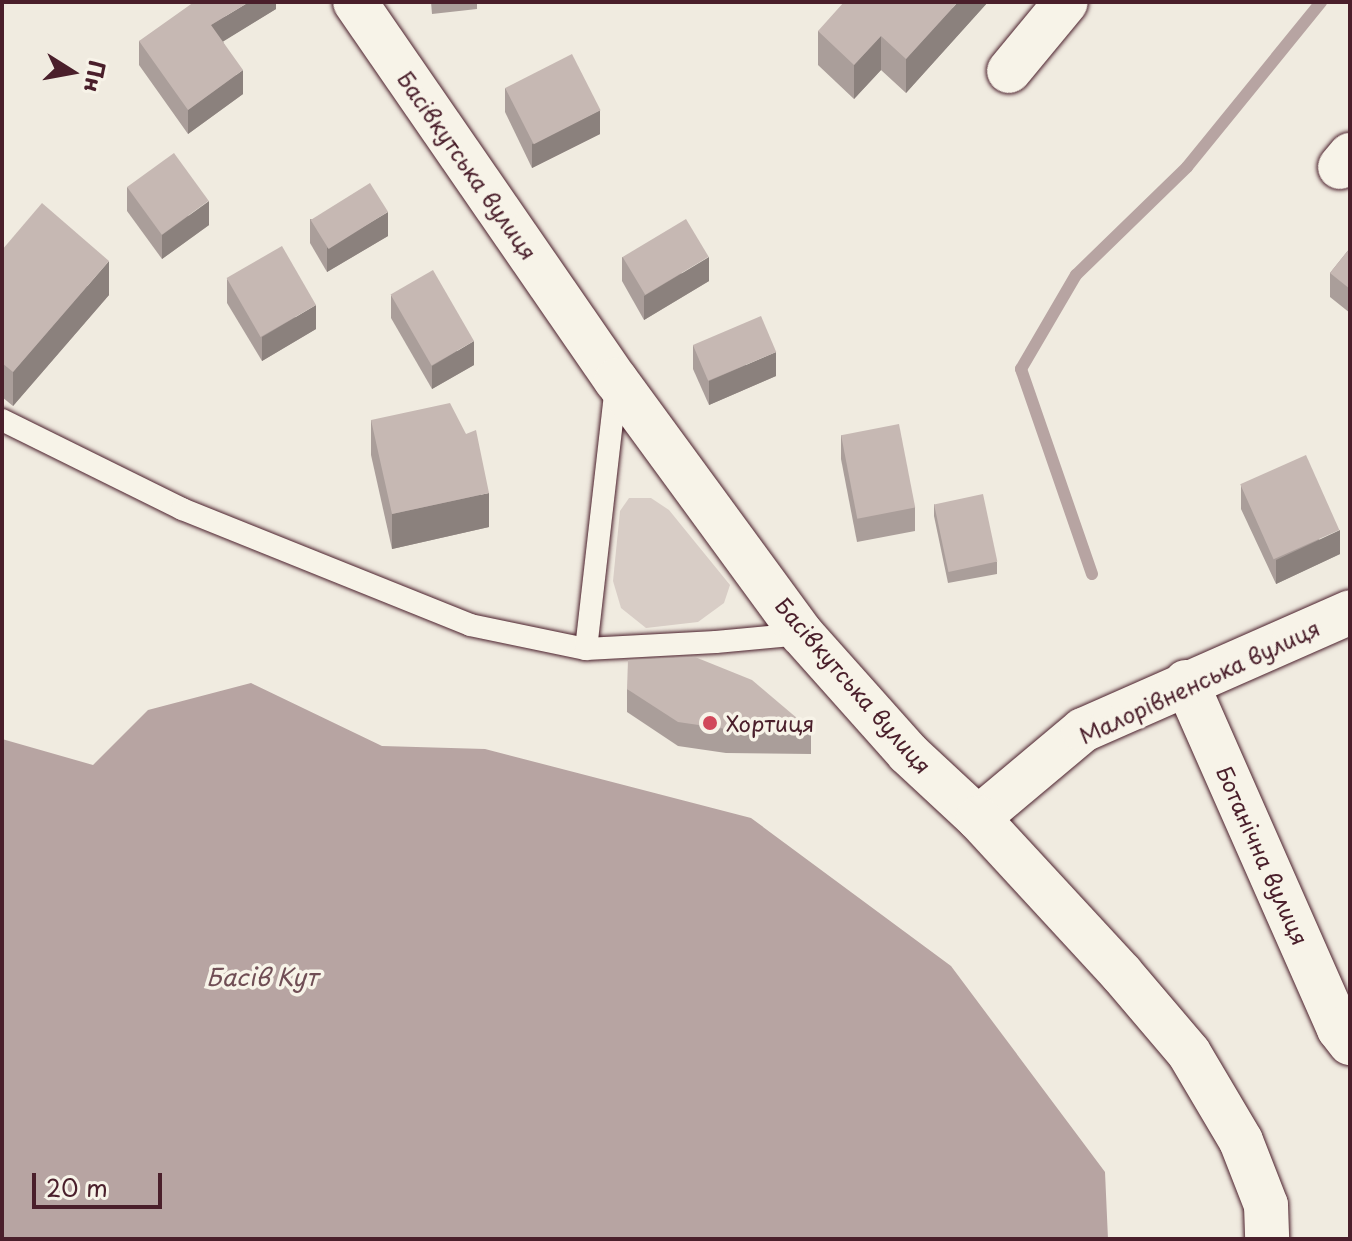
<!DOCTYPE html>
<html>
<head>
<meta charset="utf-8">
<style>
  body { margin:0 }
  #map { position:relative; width:1352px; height:1241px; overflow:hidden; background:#f0ebe0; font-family:"Playpen Sans",sans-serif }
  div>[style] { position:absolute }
  .green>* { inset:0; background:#d8cdc6 }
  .water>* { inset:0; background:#b7a4a2 }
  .stream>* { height:12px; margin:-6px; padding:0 6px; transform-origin:6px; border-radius:6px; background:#b7a4a2 }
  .roads { filter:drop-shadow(0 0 2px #4a1f2b) drop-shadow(0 0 2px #4a1f2b) }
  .service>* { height:22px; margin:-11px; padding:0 11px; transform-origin:11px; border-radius:11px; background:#f7f3e8 }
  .minor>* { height:44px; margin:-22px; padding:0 22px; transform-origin:22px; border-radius:22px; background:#f7f3e8 }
  .tertiary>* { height:44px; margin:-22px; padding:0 22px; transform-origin:22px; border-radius:22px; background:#f7f3e8 }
  .primary>* { height:44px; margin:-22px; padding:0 22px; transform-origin:22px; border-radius:22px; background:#f7f3e8 }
  .wall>* { inset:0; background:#aa9e9a }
  .shaded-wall>* { inset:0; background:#8b817d }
  .building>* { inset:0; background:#c6b8b3; transform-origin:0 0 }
  .dots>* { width:22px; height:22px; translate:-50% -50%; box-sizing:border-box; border:4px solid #f7f3e8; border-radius:50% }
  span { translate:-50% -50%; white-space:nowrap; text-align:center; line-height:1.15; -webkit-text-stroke:7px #f7f3e8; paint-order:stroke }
  .street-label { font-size:22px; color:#4a1f2b }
  .poi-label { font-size:22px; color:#4a1f2b }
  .left { translate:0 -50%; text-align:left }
  .water-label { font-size:24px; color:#704e55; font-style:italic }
  .frame { position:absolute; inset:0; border:4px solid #4a1f2b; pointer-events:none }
  .north { position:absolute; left:32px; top:32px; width:80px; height:80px; -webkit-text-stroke:6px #f7f3e8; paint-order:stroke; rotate:101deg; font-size:22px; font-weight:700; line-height:32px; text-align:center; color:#4a1f2b }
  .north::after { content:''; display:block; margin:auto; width:28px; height:36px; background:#4a1f2b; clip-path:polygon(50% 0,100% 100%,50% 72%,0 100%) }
  .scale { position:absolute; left:32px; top:1173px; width:130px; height:36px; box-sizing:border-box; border:4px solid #4a1f2b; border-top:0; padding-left:10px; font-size:24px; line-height:28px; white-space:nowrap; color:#4a1f2b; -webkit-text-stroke:6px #f7f3e8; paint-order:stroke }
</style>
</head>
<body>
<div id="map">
  <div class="green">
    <div style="clip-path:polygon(629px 498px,651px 498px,669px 510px,730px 585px,724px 603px,698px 622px,646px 628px,621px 608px,613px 581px,620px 511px)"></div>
  </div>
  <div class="water">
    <div style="clip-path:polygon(251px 683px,382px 746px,485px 749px,751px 818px,951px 966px,1105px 1172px,1108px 1239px,2px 1239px,2px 739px,93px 765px,148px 710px)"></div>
  </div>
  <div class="stream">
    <div style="left:1092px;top:574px;width:217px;rotate:-109.1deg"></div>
    <div style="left:1021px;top:369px;width:109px;rotate:-59.7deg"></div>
    <div style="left:1076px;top:275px;width:155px;rotate:-44.2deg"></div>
    <div style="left:1187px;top:167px;width:213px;rotate:-50.9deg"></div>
  </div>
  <div class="roads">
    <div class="service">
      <div style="left:2px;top:420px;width:201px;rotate:26.3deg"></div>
      <div style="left:182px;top:509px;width:310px;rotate:21.9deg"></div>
      <div style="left:470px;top:625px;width:118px;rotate:11.7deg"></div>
      <div style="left:586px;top:649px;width:130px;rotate:-3.1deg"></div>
      <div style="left:716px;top:642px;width:86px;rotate:-5.3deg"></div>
      <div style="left:586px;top:649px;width:266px;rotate:-83.5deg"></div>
    </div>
    <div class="minor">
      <div style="left:1009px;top:71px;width:89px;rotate:-50.4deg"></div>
      <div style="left:1340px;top:167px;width:16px;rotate:-50deg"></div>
      <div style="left:1186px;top:682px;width:379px;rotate:66.2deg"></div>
      <div style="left:1339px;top:1029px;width:18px;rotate:52deg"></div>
    </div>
    <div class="tertiary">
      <div style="left:978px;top:818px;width:137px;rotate:-40deg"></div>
      <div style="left:1083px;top:730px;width:292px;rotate:-23.8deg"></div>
    </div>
    <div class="primary">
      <div style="left:355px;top:2px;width:459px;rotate:55.4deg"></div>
      <div style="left:616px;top:380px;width:315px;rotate:53.8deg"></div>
      <div style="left:802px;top:634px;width:159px;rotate:48.3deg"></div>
      <div style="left:908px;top:753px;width:96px;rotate:42.9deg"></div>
      <div style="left:978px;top:818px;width:211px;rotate:47.3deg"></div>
      <div style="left:1121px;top:973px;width:105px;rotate:49.6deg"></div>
      <div style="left:1189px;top:1053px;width:102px;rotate:59.4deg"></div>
      <div style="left:1241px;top:1141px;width:69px;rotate:68.7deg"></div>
      <div style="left:1266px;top:1205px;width:34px;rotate:88deg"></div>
    </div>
  </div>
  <div class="wall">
    <div style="clip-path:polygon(276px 2px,276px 9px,223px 41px,243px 94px,188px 134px,139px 65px,139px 41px)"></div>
    <div style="clip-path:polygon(431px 2px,477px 2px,477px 9px,432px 14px)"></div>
    <div style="clip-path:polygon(988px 2px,906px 93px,881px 70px,854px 99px,818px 65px,818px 31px)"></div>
    <div style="clip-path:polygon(505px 88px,600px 134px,532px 168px,505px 112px)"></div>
    <div style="clip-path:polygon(127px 187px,209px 225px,162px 259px,127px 211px)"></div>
    <div style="clip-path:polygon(310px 219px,388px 236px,327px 272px,310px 243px)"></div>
    <div style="clip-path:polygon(1350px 248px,1350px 313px,1330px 297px,1330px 273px)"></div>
    <div style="clip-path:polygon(2px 250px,109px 295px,13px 406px,2px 397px)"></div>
    <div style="clip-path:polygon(622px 257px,709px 281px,644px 320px,622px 281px)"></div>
    <div style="clip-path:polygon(227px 279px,316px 329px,262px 361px,227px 303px)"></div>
    <div style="clip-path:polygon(391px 295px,474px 365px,432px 389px,391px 318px)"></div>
    <div style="clip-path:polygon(693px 345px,776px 376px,709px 405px,693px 369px)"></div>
    <div style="clip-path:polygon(371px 420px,466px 434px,489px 527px,392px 549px,371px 455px)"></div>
    <div style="clip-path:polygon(841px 435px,915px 507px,915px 531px,857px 542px,841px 459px)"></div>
    <div style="clip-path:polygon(1241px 485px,1340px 554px,1276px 584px,1241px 509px)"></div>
    <div style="clip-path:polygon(934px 504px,997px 562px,997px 574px,948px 583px,934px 516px)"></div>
    <div style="clip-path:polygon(627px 689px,811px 730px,811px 754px,726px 753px,678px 746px,627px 712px)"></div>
  </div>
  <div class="shaded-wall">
    <div style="clip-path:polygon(249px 2px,276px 2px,276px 9px,211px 49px,211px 25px)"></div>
    <div style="clip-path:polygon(958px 2px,988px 2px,906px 93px,906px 59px)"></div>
    <div style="clip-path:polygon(881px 36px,881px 70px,854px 99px,854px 65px)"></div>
    <div style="clip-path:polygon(243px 70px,243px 94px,188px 134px,188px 110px)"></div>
    <div style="clip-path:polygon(600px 110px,600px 134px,532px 168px,532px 144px)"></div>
    <div style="clip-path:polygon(209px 201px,209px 225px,162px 259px,162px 235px)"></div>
    <div style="clip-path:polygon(388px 212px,388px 236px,327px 272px,327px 248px)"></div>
    <div style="clip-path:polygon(709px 257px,709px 281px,644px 320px,644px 296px)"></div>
    <div style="clip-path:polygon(109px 261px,109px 295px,13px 406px,13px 372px)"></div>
    <div style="clip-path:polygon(316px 305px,316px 329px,262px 361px,262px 337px)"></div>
    <div style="clip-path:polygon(474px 341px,474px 365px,432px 389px,432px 366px)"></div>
    <div style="clip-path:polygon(776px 352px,776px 376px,709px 405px,709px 381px)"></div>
    <div style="clip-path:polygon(489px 493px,489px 527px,392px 549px,392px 514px)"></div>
    <div style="clip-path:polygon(1340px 530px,1340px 554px,1276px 584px,1276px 560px)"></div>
  </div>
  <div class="building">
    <div style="clip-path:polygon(194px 2px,249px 2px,211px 25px,243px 70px,188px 110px,139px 41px)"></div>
    <div style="clip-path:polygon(844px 2px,958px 2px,906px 59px,881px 36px,854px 65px,818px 31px)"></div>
    <div style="left:572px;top:54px;width:63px;height:75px;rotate:63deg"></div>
    <div style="left:174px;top:153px;width:59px;height:58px;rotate:54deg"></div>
    <div style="left:370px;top:183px;width:34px;height:70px;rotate:58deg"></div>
    <div style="clip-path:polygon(42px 203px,109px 261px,13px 372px,2px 363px,2px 250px)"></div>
    <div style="left:686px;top:219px;width:44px;height:74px;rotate:59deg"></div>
    <div style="left:282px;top:246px;width:68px;height:64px;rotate:60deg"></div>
    <div style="clip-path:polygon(1350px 248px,1350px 289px,1330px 273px)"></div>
    <div style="left:433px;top:270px;width:82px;height:49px;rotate:60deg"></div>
    <div style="left:761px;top:316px;width:39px;height:74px;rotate:67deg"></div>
    <div style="clip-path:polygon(450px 403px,466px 434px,476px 430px,489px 493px,392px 514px,371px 420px)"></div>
    <div style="left:899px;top:424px;width:85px;height:59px;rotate:79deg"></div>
    <div style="left:1306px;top:455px;width:82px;height:72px;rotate:66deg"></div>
    <div style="left:983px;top:494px;width:69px;height:50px;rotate:78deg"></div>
    <div style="clip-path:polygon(695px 657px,752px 680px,811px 730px,726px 729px,678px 722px,627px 689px,628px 660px)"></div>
  </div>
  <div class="dots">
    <div style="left:710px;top:723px;background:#d1495b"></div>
  </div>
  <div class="street-label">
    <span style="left:468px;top:165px;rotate:55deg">Басівкутська вулиця</span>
    <span style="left:1199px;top:681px;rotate:-25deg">Малорівненська вулиця</span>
    <span style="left:854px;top:685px;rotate:49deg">Басівкутська вулиця</span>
    <span style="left:1263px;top:855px;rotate:66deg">Ботанічна вулиця</span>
  </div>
  <div class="poi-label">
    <span class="left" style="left:726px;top:723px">Хортиця</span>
  </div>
  <div class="water-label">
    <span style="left:262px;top:977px">Басів Кут</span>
  </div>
  <div class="frame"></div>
  <div class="north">Пн</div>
  <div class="scale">20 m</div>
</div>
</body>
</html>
